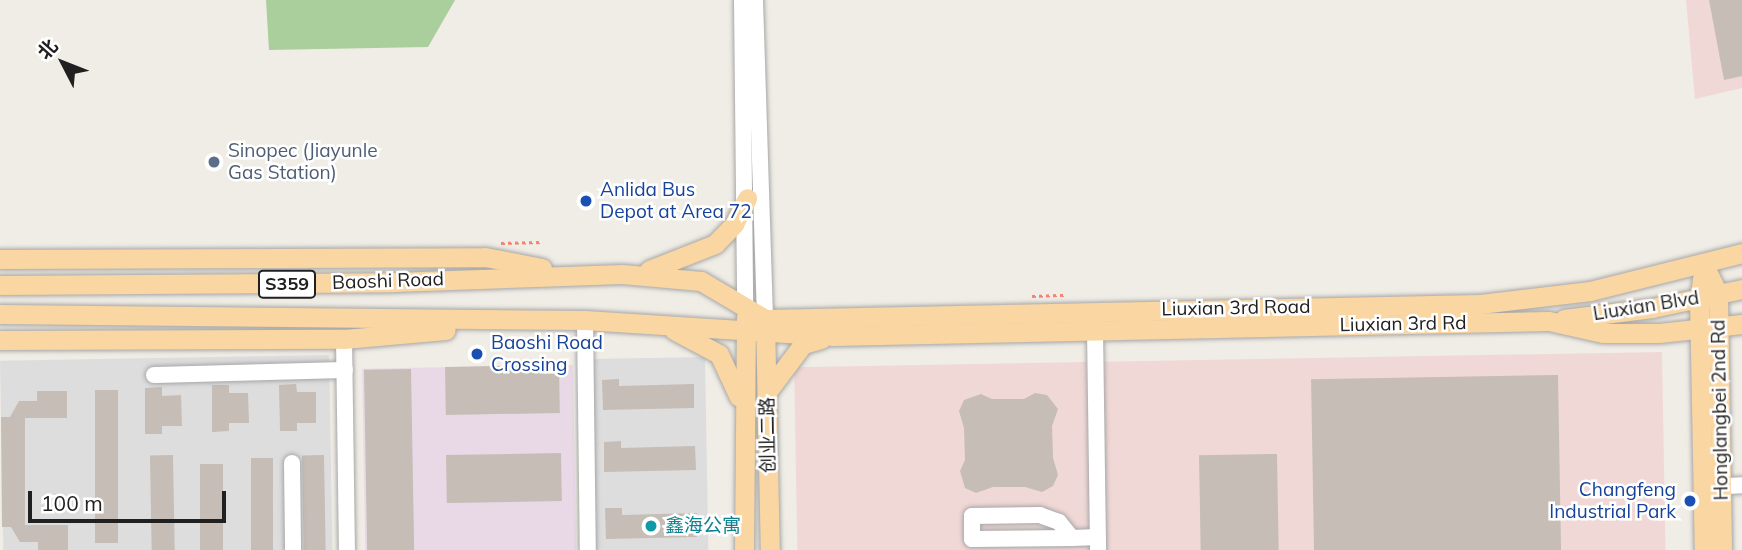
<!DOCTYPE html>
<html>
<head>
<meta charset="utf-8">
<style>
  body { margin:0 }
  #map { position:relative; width:1742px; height:550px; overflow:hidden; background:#f0ede6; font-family:Mulish,"Noto Sans SC",sans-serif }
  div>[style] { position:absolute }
  .residential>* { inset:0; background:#dedddd; transform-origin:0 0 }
  .commercial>* { inset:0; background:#f0d8d6; transform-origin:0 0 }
  .industrial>* { inset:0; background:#e9d9e6; transform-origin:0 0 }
  .forest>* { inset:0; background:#aace9c }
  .building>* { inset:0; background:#c5bdb6; transform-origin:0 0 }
  .path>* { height:2.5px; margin-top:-1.25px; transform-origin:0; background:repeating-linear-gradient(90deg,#f68271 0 3.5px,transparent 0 7px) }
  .roads { filter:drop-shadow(0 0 2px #a7a7a7) drop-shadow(0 0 2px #a7a7a7) }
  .minor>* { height:16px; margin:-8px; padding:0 8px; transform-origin:8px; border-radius:8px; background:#fff }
  .major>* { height:19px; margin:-9.5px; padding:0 9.5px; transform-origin:9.5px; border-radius:9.5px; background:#f9d6a2 }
  .dots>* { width:19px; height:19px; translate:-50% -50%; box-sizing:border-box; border:4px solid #fff; border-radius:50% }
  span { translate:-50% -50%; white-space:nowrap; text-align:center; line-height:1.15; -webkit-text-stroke:5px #fff; paint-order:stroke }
  .shield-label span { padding:2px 5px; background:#fff; border:2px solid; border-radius:5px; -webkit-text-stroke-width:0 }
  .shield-label { font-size:18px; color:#202020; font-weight:700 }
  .service-label { font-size:19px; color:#4e5e75 }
  .left { translate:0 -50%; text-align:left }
  .transit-label { font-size:19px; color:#164399 }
  .right { translate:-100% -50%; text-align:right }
  .street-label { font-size:19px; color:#202020 }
  .culture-label { font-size:19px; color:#0d838f }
  .north { position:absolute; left:28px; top:28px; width:70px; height:70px; -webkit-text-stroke:5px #fff; paint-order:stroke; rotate:312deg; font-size:19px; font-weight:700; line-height:28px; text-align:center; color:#202020 }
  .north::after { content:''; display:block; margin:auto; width:24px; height:32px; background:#202020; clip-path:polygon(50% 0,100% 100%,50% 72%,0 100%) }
  .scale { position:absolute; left:28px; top:491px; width:198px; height:32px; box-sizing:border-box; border:4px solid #202020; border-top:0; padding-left:9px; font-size:21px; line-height:24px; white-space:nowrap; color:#202020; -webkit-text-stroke:5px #fff; paint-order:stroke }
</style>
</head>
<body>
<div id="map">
  <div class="residential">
    <div style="left:329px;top:355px;width:195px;height:329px;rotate:89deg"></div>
    <div style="left:705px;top:357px;width:193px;height:113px;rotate:89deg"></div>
  </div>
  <div class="commercial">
    <div style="clip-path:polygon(1686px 0,1742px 0,1742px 88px,1695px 99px)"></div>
    <div style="left:1662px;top:352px;width:198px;height:868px;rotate:89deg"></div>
  </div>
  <div class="industrial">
    <div style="left:573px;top:365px;width:185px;height:211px;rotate:89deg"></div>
  </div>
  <div class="forest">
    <div style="clip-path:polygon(266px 0,455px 0,428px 47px,269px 50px)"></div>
  </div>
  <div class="building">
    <div style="clip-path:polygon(1709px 0,1742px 0,1742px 76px,1724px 80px)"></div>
    <div style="left:559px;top:365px;width:48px;height:114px;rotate:89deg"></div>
    <div style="left:411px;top:369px;width:181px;height:47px;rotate:89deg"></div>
    <div style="left:1558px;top:375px;width:175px;height:247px;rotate:89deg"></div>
    <div style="clip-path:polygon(619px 379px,619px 386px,694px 384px,694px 408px,603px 410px,602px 380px)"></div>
    <div style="clip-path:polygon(296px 384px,297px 392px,316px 392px,316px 423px,297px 423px,297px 431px,280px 431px,279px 385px)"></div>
    <div style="clip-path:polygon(212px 385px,229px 385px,229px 393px,248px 393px,249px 423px,229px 423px,229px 431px,212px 432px)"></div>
    <div style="clip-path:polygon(162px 387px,162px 396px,181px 395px,182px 426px,162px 426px,162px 434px,145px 434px,145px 388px)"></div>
    <div style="left:95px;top:390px;width:23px;height:153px"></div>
    <div style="clip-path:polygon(37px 391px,67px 391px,67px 418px,25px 418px,25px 525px,68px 525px,68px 550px,38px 550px,38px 542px,20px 542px,11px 527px,2px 527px,1px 417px,10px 417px,19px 401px,37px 401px)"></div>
    <div style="clip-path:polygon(1035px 393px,1047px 395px,1058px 409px,1052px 426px,1053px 458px,1058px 475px,1053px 486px,1042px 492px,1025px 487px,993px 487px,976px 493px,965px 488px,960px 471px,965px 460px,964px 428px,959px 411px,964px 400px,981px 394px,992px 399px,1024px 399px)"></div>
    <div style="clip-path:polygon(621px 441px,621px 448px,695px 446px,696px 470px,604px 472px,604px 442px)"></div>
    <div style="left:561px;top:453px;width:48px;height:115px;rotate:89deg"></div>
    <div style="left:1277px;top:454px;width:96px;height:78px;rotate:89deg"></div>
    <div style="left:173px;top:455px;width:95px;height:23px;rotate:89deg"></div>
    <div style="left:324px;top:455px;width:95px;height:22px;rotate:89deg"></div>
    <div style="left:251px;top:458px;width:22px;height:92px"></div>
    <div style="left:200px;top:464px;width:23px;height:86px"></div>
    <div style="clip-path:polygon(605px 508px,622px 508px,622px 515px,697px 513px,697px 537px,606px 539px)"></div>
  </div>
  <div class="path">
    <div style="left:501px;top:243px;width:42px;rotate:-1.4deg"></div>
    <div style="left:1032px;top:296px;width:35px;rotate:-2deg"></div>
  </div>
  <div class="roads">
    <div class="minor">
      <div style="left:742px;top:0;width:305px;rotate:89.4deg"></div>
      <div style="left:755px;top:0;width:319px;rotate:88.2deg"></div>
      <div style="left:585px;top:320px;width:230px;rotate:89.3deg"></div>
      <div style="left:1095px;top:330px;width:220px;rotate:89.2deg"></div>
      <div style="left:344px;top:339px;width:211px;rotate:89.2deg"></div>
      <div style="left:154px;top:375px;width:191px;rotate:-1.5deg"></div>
      <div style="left:292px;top:463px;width:87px;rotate:89.3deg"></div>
      <div style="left:1709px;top:487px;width:33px;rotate:-3deg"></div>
      <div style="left:1072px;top:538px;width:21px;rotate:-129deg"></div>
      <div style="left:1059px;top:522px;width:20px;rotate:-160deg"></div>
      <div style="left:1040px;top:515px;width:68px;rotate:179.2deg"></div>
      <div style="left:972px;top:516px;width:23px;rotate:90deg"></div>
      <div style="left:972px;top:539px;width:100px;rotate:-0.6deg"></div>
      <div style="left:1072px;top:538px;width:26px;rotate:-2deg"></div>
    </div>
    <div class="major">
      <div style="left:0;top:259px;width:485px;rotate:-0.2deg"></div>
      <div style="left:485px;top:257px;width:58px;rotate:10.9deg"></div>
      <div style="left:1704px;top:265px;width:32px;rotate:64deg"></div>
      <div style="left:1718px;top:294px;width:256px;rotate:89.1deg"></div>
      <div style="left:1704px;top:265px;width:34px;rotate:98deg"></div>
      <div style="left:1699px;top:299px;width:251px;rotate:88.9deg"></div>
      <div style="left:649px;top:270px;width:71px;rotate:-21.5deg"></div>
      <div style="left:715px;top:244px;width:28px;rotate:-46deg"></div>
      <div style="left:734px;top:224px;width:29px;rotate:-63deg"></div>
      <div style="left:0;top:285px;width:393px;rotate:-0.4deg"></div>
      <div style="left:393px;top:282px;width:229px;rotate:-2deg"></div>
      <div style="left:622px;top:274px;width:79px;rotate:5.1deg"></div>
      <div style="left:701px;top:281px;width:74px;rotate:30.7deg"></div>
      <div style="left:0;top:314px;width:585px;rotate:0.59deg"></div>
      <div style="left:585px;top:320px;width:249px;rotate:3.7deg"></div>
      <div style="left:833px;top:336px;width:716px;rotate:-1.2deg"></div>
      <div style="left:1549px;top:321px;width:55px;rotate:12.5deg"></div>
      <div style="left:1603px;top:333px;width:56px"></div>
      <div style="left:1659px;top:333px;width:83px;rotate:-6.2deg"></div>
      <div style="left:765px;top:319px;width:715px;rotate:-1.2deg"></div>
      <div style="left:1480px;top:304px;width:111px;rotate:-6.7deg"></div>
      <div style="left:1590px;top:291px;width:157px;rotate:-14deg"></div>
      <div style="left:1564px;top:319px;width:89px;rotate:-7.1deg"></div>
      <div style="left:1652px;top:308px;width:92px;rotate:-11.9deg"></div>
      <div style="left:765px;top:320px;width:230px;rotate:88.8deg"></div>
      <div style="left:674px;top:330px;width:51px;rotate:28.1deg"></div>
      <div style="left:719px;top:354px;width:47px;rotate:65.1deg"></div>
      <div style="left:0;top:340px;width:344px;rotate:-0.2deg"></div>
      <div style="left:344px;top:339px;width:102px;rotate:-5deg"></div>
      <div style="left:767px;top:392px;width:60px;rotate:-53.1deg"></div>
      <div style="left:803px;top:344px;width:19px;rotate:-16deg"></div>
      <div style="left:744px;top:550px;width:233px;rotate:-89.5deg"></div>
    </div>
  </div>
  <div class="dots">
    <div style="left:214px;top:162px;background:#5c6f8a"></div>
    <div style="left:586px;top:201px;background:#1a4fb4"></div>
    <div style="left:477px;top:354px;background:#1a4fb4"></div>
    <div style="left:1690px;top:501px;background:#1a4fb4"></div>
    <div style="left:651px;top:526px;background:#0f9aa8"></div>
  </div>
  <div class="shield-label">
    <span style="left:287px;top:284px">S359</span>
  </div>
  <div class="service-label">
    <span class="left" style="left:228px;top:162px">Sinopec (Jiayunle<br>Gas Station)</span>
  </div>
  <div class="transit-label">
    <span class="left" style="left:600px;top:201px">Anlida Bus<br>Depot at Area 72</span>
    <span class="left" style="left:491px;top:354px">Baoshi Road<br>Crossing</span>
    <span class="right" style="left:1676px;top:501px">Changfeng<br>Industrial Park</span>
  </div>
  <div class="street-label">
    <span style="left:388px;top:281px;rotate:-2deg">Baoshi Road</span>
    <span style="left:1646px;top:306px;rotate:-9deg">Liuxian Blvd</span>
    <span style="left:1236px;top:308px;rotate:-1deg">Liuxian 3rd Road</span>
    <span style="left:1403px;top:324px;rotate:-1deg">Liuxian 3rd Rd</span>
    <span style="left:1720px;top:410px;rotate:-91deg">Honglangbei 2nd Rd</span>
    <span style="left:768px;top:435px;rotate:-91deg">创业二路</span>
  </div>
  <div class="culture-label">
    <span class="left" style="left:665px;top:526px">鑫海公寓</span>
  </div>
  <div class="north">北</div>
  <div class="scale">100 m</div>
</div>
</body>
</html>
